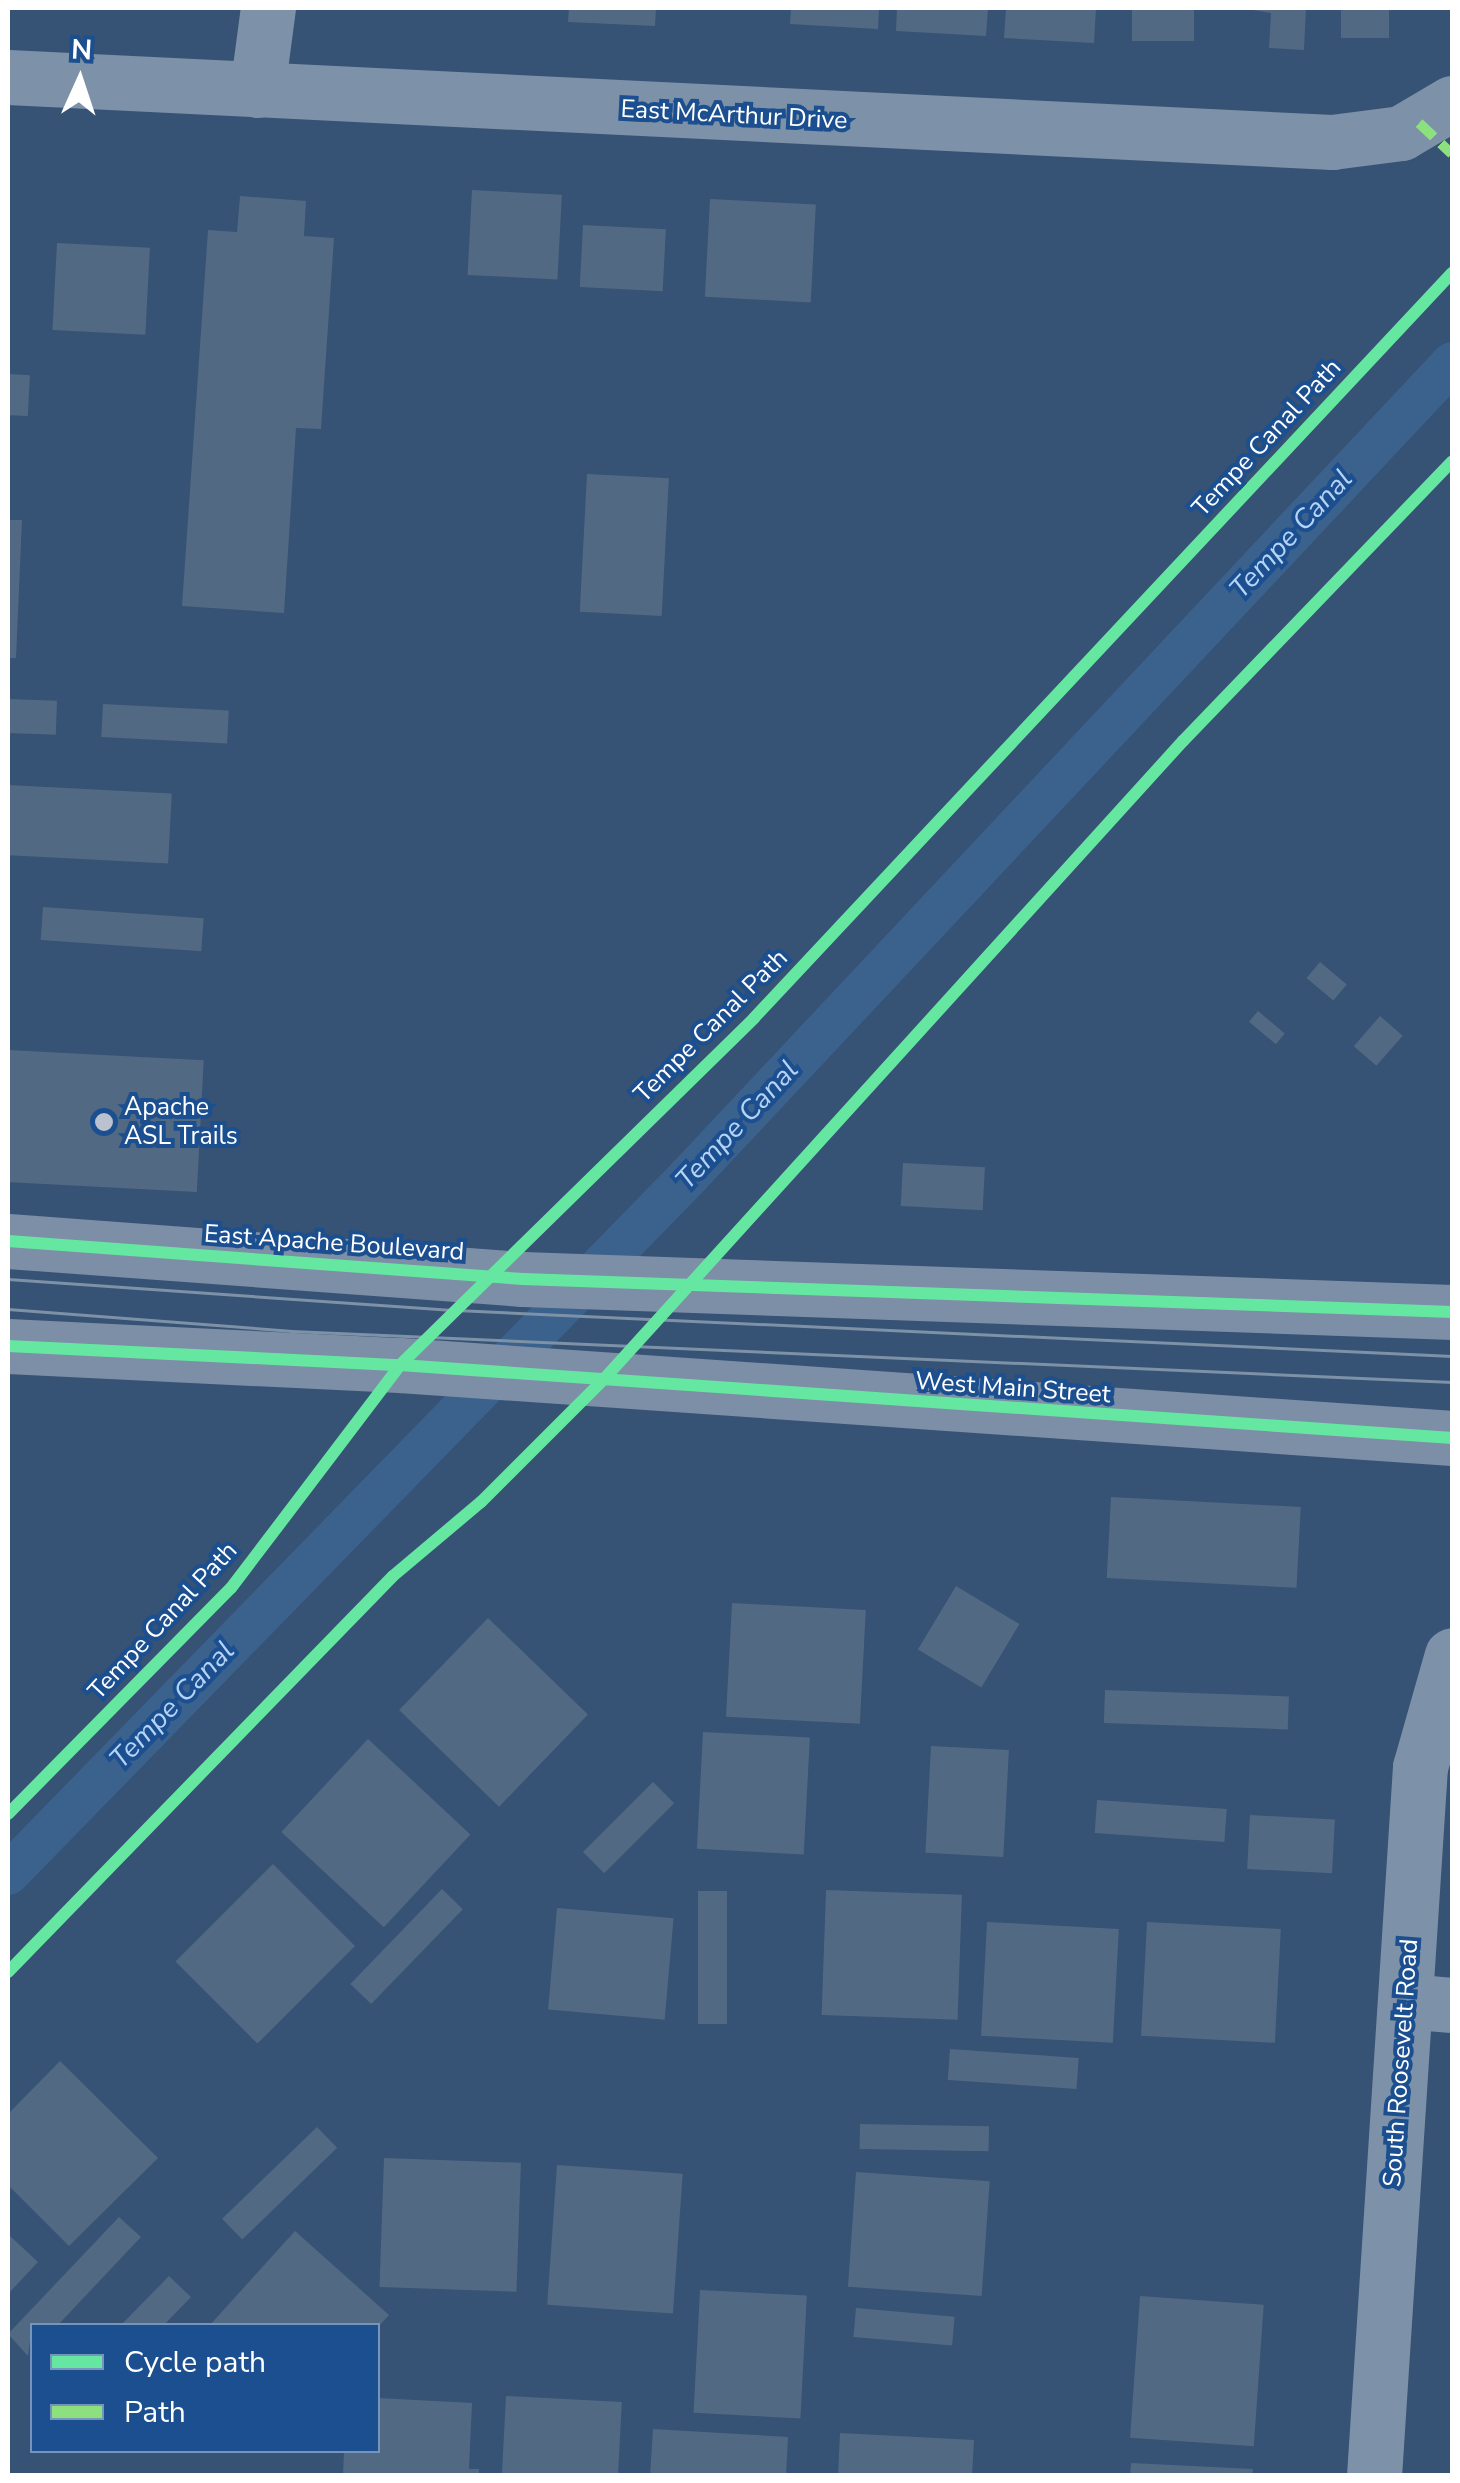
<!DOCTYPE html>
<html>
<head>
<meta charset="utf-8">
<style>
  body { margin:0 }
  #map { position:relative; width:1460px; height:2483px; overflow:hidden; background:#365274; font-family:"Nunito Sans",sans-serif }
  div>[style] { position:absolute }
  .canal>* { height:42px; margin:-21px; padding:0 21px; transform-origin:21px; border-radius:21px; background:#3b618d }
  .building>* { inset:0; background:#526984; transform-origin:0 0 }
  .minor>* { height:55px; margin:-27.5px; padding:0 27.5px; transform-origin:27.5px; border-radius:27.5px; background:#7d92a8 }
  .major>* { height:55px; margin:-27.5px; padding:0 27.5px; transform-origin:27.5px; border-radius:27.5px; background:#7d8ea7 }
  .tram>* { height:2.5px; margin:-1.25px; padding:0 1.25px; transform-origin:1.25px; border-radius:1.25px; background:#7e92a7 }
  .quiet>* { height:10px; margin-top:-5px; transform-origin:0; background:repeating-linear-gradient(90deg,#8de07e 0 20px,transparent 0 30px) }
  .cycleway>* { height:12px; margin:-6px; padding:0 6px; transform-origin:6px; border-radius:6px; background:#66e7a1 }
  .dots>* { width:28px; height:28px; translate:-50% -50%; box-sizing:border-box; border:5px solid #1b4f8f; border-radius:50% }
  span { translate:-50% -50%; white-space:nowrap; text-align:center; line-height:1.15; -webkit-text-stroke:8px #1b4f8f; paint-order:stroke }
  .street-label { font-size:25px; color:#fff }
  .poi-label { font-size:25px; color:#fff }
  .left { translate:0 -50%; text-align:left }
  .water-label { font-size:28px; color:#b5d3f5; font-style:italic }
  .frame { position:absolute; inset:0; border:10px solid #fff; pointer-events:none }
  .legend { position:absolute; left:30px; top:2323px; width:350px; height:130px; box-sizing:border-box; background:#1b4f8f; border:2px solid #7695bc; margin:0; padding:12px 18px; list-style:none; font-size:30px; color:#fff }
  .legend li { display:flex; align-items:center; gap:20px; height:50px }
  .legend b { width:50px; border:2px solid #7695bc }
  .north { position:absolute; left:30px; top:30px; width:100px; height:100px; -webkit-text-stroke:8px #1b4f8f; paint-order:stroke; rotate:3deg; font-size:28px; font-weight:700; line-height:40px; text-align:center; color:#fff }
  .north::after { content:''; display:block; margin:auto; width:35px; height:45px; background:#fff; clip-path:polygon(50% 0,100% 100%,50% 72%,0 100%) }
</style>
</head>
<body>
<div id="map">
  <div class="canal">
    <div style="left:8px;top:1874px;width:974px;rotate:-45.71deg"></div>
    <div style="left:688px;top:1177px;width:1116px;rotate:-46.81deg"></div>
  </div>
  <div class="building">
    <div style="clip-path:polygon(569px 8px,656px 8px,655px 26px,568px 22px)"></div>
    <div style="clip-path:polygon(791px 8px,879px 8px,878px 29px,790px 24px)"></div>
    <div style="clip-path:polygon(897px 8px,988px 8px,986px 36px,896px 31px)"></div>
    <div style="clip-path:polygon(1006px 8px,1096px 8px,1094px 43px,1004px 38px)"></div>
    <div style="left:1132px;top:8px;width:62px;height:33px"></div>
    <div style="clip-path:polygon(1241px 8px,1306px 8px,1304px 50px,1269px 48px,1271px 13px)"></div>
    <div style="left:1341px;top:8px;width:48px;height:30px"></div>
    <div style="left:472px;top:190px;width:90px;height:85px;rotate:3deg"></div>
    <div style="clip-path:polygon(240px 196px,306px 201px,304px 236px,334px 238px,321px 429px,296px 428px,284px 613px,182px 606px,208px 230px,237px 232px)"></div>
    <div style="left:710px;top:199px;width:106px;height:98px;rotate:3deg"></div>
    <div style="left:583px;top:225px;width:83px;height:62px;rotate:3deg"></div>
    <div style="left:57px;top:243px;width:93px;height:87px;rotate:3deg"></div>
    <div style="left:8px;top:374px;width:22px;height:41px;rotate:3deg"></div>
    <div style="left:587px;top:474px;width:82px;height:138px;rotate:3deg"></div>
    <div style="clip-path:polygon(8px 520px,22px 520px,16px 658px,8px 658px)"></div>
    <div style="left:8px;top:699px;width:49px;height:34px;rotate:2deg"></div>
    <div style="left:103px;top:704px;width:126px;height:33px;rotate:3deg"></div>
    <div style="left:8px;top:785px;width:164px;height:70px;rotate:3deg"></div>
    <div style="left:43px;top:907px;width:161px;height:33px;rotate:4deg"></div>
    <div style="left:1320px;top:962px;width:35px;height:21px;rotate:40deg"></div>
    <div style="left:1258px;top:1011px;width:35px;height:14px;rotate:40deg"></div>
    <div style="left:1380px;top:1016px;width:30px;height:40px;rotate:41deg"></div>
    <div style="left:8px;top:1050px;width:196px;height:132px;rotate:3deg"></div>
    <div style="left:903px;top:1163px;width:82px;height:43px;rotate:3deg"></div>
    <div style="left:1111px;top:1497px;width:190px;height:81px;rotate:3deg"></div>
    <div style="left:956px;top:1586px;width:74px;height:74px;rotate:31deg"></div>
    <div style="left:732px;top:1603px;width:134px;height:114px;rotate:3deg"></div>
    <div style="left:488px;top:1618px;width:139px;height:128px;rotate:44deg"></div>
    <div style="left:1105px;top:1690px;width:184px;height:33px;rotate:2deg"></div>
    <div style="left:703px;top:1732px;width:107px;height:117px;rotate:3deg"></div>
    <div style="left:368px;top:1739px;width:140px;height:127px;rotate:43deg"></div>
    <div style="left:931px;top:1746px;width:78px;height:107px;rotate:3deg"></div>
    <div style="left:653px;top:1782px;width:30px;height:99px;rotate:45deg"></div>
    <div style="left:1097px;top:1800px;width:130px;height:33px;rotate:4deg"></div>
    <div style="left:1250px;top:1815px;width:85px;height:54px;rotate:3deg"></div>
    <div style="left:273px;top:1864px;width:116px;height:138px;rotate:45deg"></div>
    <div style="left:442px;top:1889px;width:29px;height:132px;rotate:44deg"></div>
    <div style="left:826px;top:1890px;width:136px;height:125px;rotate:2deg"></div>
    <div style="left:698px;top:1891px;width:29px;height:133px"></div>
    <div style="left:557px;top:1908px;width:117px;height:102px;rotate:5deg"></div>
    <div style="left:987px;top:1922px;width:132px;height:114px;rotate:3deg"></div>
    <div style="left:1147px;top:1922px;width:134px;height:114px;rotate:3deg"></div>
    <div style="left:950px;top:2049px;width:129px;height:31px;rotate:4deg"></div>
    <div style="clip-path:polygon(60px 2061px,158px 2158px,69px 2246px,8px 2185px,8px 2114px)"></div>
    <div style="left:860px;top:2124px;width:129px;height:25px;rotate:1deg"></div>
    <div style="left:317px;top:2127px;width:29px;height:132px;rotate:46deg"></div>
    <div style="left:384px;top:2158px;width:137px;height:129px;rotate:2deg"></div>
    <div style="left:557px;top:2165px;width:126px;height:140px;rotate:4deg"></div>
    <div style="left:856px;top:2172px;width:134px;height:115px;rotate:4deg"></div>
    <div style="clip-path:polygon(119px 2217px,141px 2237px,57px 2326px,32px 2326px,28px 2356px,8px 2334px)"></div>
    <div style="clip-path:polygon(295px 2231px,389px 2315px,379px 2326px,209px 2326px)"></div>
    <div style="clip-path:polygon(8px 2234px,38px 2262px,8px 2294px)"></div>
    <div style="clip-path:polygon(169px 2276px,191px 2297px,163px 2326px,120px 2326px)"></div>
    <div style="left:700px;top:2290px;width:107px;height:123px;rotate:3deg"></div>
    <div style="left:1140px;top:2296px;width:124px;height:142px;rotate:4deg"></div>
    <div style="left:856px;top:2308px;width:99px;height:29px;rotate:5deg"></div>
    <div style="left:506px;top:2396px;width:116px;height:80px;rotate:3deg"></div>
    <div style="clip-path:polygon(378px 2398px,472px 2403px,469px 2469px,479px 2469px,479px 2476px,343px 2476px,344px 2450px,378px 2450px)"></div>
    <div style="clip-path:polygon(653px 2429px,788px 2437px,786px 2476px,650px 2476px)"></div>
    <div style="clip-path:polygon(840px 2433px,974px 2440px,972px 2476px,838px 2476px)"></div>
    <div style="clip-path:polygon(1131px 2463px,1253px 2469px,1252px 2476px,1130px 2476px)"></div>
  </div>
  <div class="minor">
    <div style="left:8px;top:77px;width:1326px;rotate:2.81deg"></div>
    <div style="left:1332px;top:142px;width:70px;rotate:-7.4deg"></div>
    <div style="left:1401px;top:133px;width:59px;rotate:-30.5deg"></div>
    <div style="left:257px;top:90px;width:83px;rotate:-82.4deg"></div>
    <div style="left:1405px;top:2001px;width:47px;rotate:4.9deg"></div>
    <div style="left:1374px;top:2476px;width:710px;rotate:-86.29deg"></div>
    <div style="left:1420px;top:1767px;width:116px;rotate:-74.1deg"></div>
  </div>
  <div class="major">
    <div style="left:8px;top:1241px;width:516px;rotate:4.22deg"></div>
    <div style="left:523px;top:1279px;width:930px;rotate:2.03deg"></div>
    <div style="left:8px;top:1346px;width:392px;rotate:2.8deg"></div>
    <div style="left:400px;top:1365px;width:1055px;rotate:3.97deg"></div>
  </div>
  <div class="tram">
    <div style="left:8px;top:1279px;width:449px;rotate:4deg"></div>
    <div style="left:456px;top:1310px;width:997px;rotate:2.64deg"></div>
    <div style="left:8px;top:1309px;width:285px;rotate:4.4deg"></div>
    <div style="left:292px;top:1331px;width:1161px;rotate:2.52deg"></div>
  </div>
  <div class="quiet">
    <div style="left:1419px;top:123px;width:45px;rotate:43.2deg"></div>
  </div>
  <div class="cycleway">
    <div style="left:8px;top:1241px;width:516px;rotate:4.22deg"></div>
    <div style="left:523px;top:1279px;width:930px;rotate:2.03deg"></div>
    <div style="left:8px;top:1346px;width:392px;rotate:2.8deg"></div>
    <div style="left:400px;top:1365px;width:1055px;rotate:3.97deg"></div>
    <div style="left:8px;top:1814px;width:317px;rotate:-45.4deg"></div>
    <div style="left:231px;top:1588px;width:280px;rotate:-52.8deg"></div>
    <div style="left:400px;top:1365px;width:496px;rotate:-44.4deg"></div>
    <div style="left:754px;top:1018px;width:1021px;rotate:-46.87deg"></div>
    <div style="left:8px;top:1972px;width:552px;rotate:-45.81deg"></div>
    <div style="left:393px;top:1576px;width:115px;rotate:-40.1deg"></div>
    <div style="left:481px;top:1502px;width:174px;rotate:-45deg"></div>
    <div style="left:604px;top:1379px;width:862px;rotate:-47.78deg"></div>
    <div style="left:1183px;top:741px;width:388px;rotate:-46.1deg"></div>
  </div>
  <div class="dots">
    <div style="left:104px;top:1122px;background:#b9c2ce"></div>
  </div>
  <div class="street-label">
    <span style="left:734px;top:115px;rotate:3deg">East McArthur Drive</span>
    <span style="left:1267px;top:438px;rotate:-47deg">Tempe Canal Path</span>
    <span style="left:711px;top:1026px;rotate:-45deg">Tempe Canal Path</span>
    <span style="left:334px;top:1243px;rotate:4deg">East Apache Boulevard</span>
    <span style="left:1013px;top:1388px;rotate:4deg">West Main Street</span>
    <span style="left:163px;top:1621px;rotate:-47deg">Tempe Canal Path</span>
    <span style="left:1401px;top:2063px;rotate:-86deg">South Roosevelt Road</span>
  </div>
  <div class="poi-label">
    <span class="left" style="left:124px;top:1122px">Apache<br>ASL Trails</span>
  </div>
  <div class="water-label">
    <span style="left:1291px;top:534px;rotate:-47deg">Tempe Canal</span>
    <span style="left:737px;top:1125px;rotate:-47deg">Tempe Canal</span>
    <span style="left:172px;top:1705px;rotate:-46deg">Tempe Canal</span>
  </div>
  <div class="frame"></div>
  <ul class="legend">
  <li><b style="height:12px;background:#66e7a1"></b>Cycle path</li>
  <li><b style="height:12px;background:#8de07e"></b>Path</li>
  </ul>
  <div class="north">N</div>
</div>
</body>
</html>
